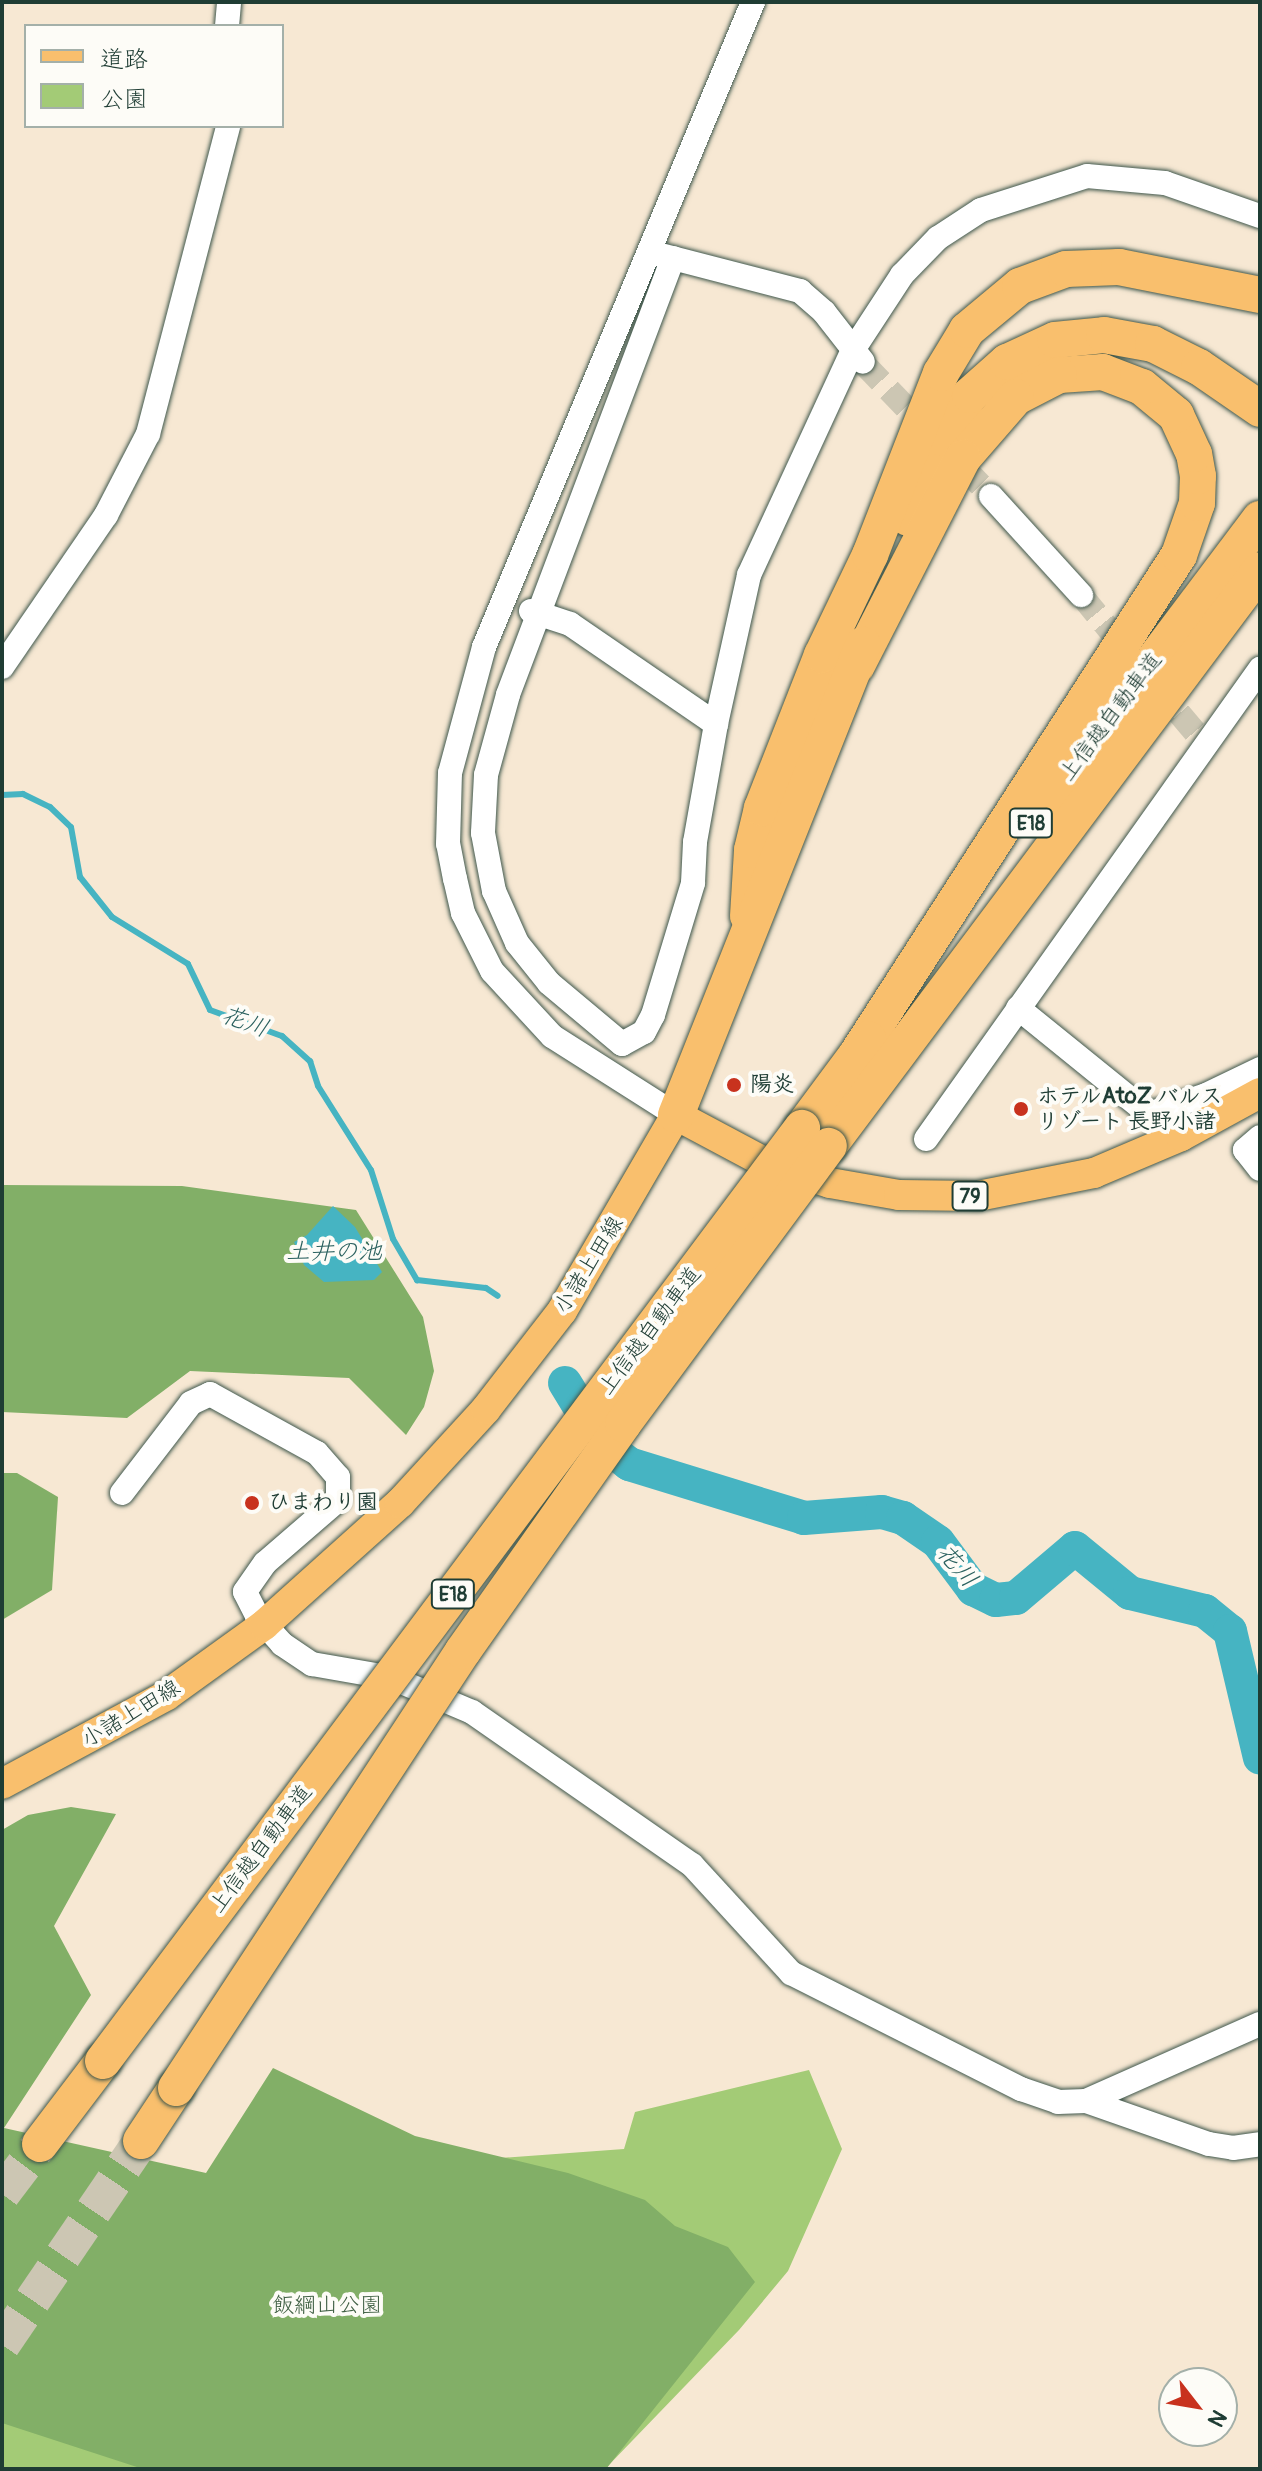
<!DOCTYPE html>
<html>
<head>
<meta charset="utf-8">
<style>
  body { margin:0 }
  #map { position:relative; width:1262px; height:2471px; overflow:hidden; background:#f7e8d3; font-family:Pangolin,"Klee One",sans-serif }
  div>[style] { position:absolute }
  .green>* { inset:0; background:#a3cb76 }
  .forest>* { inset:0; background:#82af67 }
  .water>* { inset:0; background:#46b4c2 }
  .stream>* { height:6px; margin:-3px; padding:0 3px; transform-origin:3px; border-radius:3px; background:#46b4c2 }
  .river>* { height:34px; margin:-17px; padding:0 17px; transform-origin:17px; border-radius:17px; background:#46b4c2 }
  .minor-tunnel>* { height:24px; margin-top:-12px; transform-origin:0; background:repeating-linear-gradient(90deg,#ccc6b3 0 24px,transparent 0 36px) }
  .highway-tunnel>* { height:36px; margin-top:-18px; transform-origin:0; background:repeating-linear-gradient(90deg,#ccc6b3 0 36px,transparent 0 54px) }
  .roads { filter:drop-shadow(0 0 2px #3f574c) drop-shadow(0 0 2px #3f574c) }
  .minor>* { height:24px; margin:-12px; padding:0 12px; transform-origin:12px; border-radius:12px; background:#fff }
  .major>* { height:30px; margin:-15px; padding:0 15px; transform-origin:15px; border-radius:15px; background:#f9bf6d }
  .highway>* { height:36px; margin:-18px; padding:0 18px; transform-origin:18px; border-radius:18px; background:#f9bf6d }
  .bridges { filter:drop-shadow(0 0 2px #3f574c) drop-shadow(0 0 2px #3f574c) }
  .highway-bridge>* { height:36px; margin:-18px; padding:0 18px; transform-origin:18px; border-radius:18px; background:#f9bf6d }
  .dots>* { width:22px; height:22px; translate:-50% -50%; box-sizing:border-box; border:4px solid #fdfcf7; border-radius:50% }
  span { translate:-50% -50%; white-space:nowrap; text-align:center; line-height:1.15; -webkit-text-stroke:8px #fdfcf7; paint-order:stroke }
  .shield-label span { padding:2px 6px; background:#fdfcf7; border:2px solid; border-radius:6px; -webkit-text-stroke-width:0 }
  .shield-label { font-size:20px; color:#1f3d34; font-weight:700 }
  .street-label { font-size:22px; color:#1f3d34 }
  .poi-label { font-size:22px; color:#1f3d34; font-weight:700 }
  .left { translate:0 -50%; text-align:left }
  .park-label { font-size:22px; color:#406044 }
  .water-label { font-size:24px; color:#2b615f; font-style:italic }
  .frame { position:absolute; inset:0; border:4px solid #1f3d34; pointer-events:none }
  .legend { position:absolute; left:24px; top:24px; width:260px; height:104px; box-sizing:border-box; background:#fdfcf7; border:2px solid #a4b0a9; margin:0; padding:10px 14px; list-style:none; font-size:24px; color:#1f3d34 }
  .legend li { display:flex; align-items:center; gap:16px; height:40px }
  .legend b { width:40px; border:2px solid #a4b0a9 }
  .north { position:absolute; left:1158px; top:2367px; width:80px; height:80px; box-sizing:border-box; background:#fdfcf7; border:2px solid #a4b0a9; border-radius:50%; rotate:121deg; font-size:22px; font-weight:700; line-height:32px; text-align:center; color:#1f3d34 }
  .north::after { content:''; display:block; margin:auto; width:28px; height:36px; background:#c8321e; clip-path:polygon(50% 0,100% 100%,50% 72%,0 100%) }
</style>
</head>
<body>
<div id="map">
  <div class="green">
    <div style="clip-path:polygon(809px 2070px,842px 2149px,788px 2271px,739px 2330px,605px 2469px,2px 2469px,2px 2221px,473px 2160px,624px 2149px,635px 2112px)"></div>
  </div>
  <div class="forest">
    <div style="clip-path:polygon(2px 1185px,182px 1186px,356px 1210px,423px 1317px,434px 1371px,424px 1407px,406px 1435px,349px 1378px,190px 1371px,127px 1418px,2px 1412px)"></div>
    <div style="clip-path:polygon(2px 1473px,17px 1473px,58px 1497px,52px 1590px,2px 1620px)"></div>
    <div style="clip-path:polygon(71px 1807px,116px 1814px,54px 1926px,91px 1995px,4px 2128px,206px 2173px,273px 2068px,415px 2136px,568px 2173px,645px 2200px,675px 2226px,728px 2247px,755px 2282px,606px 2469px,143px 2469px,2px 2423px,2px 1830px,28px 1815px)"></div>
  </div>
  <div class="water">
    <div style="clip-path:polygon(333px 1206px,355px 1227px,382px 1272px,374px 1280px,324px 1282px,304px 1265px,294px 1242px,307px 1235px)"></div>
  </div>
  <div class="stream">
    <div style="left:2px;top:795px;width:21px;rotate:-3deg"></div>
    <div style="left:23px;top:794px;width:30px;rotate:26deg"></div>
    <div style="left:50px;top:807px;width:29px;rotate:44deg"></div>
    <div style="left:71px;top:827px;width:51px;rotate:79.8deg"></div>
    <div style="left:80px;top:877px;width:51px;rotate:51.3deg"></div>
    <div style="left:112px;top:917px;width:89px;rotate:31.7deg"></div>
    <div style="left:188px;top:964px;width:51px;rotate:64.4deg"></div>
    <div style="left:210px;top:1010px;width:77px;rotate:19.9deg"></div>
    <div style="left:282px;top:1036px;width:38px;rotate:42deg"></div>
    <div style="left:310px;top:1061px;width:26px;rotate:72deg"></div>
    <div style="left:318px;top:1086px;width:99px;rotate:57.8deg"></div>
    <div style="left:371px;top:1170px;width:72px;rotate:72.3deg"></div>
    <div style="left:393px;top:1239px;width:48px;rotate:59.7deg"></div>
    <div style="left:417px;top:1280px;width:69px;rotate:6.6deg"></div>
    <div style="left:486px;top:1288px;width:14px;rotate:34deg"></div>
  </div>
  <div class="river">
    <div style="left:565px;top:1383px;width:69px;rotate:58.6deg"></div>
    <div style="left:601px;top:1442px;width:36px;rotate:38deg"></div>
    <div style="left:629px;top:1464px;width:183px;rotate:17.1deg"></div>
    <div style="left:804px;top:1518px;width:78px;rotate:-4.4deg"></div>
    <div style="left:882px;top:1512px;width:22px;rotate:16deg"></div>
    <div style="left:903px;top:1518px;width:42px;rotate:34.4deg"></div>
    <div style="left:938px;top:1542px;width:59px;rotate:53.3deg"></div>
    <div style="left:973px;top:1589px;width:25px;rotate:26deg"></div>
    <div style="left:996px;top:1600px;width:20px;rotate:-6deg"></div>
    <div style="left:1016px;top:1598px;width:77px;rotate:-40.3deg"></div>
    <div style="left:1075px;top:1548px;width:71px;rotate:39.3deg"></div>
    <div style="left:1130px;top:1593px;width:77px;rotate:13.5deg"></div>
    <div style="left:1205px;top:1611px;width:32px;rotate:39deg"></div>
    <div style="left:1230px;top:1631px;width:130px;rotate:76.7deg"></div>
  </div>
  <div class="minor-tunnel">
    <div style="left:864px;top:364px;width:183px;rotate:46.1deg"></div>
    <div style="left:1081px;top:595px;width:77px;rotate:50.8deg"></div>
    <div style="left:1156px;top:686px;width:70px;rotate:49.7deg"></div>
  </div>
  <div class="highway-tunnel">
    <div style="left:2px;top:2194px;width:63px;rotate:-52.8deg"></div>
    <div style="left:2px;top:2345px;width:247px;rotate:-55.7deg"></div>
  </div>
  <div class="roads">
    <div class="minor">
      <div style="left:227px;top:26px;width:24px;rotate:-85deg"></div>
      <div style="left:661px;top:255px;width:144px;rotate:14.5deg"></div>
      <div style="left:800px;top:291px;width:32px;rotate:41deg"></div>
      <div style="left:824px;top:312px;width:63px;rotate:52deg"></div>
      <div style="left:673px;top:258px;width:467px;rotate:110.7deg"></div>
      <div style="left:508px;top:695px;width:83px;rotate:105.4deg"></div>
      <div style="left:486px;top:775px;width:58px;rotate:93deg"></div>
      <div style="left:483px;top:833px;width:59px;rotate:79.3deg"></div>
      <div style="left:494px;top:891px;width:57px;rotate:66.1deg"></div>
      <div style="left:517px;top:943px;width:51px;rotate:51.3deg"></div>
      <div style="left:549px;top:983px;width:95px;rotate:39.9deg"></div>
      <div style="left:622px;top:1044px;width:25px;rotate:-29deg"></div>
      <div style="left:644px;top:1032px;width:19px;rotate:-62deg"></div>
      <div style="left:653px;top:1015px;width:138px;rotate:-73.1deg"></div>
      <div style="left:693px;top:883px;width:41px;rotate:-87.2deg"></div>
      <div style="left:695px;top:842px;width:120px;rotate:-79.9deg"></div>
      <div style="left:716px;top:724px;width:153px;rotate:-77.5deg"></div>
      <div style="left:749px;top:575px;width:248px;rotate:-65.2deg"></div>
      <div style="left:853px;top:350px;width:90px;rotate:-56.8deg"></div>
      <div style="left:902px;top:275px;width:52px;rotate:-45.8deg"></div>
      <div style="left:938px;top:238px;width:51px;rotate:-33.1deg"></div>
      <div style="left:981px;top:210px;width:111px;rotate:-17.8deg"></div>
      <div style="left:1087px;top:176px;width:78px;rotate:5.1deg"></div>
      <div style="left:1165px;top:183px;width:101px;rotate:19.2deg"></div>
      <div style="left:991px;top:496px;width:134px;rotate:47.7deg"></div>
      <div style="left:531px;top:611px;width:41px;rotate:18.4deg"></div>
      <div style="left:570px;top:624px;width:177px;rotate:34.4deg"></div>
      <div style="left:2px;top:667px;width:184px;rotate:-55.6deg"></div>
      <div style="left:106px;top:515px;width:91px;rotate:-62.6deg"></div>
      <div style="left:148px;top:434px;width:318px;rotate:-75.4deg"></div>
      <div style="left:1018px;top:1008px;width:169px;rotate:39deg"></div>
      <div style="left:1149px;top:1114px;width:60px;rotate:-18.4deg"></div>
      <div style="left:1206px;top:1095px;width:60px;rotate:-25.7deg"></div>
      <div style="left:676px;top:1115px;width:147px;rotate:-147.5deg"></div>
      <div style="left:552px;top:1036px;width:88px;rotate:-132.7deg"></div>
      <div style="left:492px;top:971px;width:65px;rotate:-116.6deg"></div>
      <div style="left:463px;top:913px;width:35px;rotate:-103deg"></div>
      <div style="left:455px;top:879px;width:36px;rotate:-101deg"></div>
      <div style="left:448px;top:844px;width:71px;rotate:-88.4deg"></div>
      <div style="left:450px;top:773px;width:131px;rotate:-74.9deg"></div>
      <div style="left:484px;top:647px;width:699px;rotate:-67.36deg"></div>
      <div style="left:1260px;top:1137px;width:20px;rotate:139deg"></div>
      <div style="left:1245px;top:1150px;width:24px;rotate:52deg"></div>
      <div style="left:926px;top:1139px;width:577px;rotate:-54.6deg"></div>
      <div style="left:122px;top:1493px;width:113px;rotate:-52.5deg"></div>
      <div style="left:191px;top:1403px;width:21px;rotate:-25deg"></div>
      <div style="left:210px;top:1394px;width:122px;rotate:28.9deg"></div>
      <div style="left:317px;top:1453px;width:32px;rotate:49deg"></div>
      <div style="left:338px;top:1477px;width:23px;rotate:90deg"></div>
      <div style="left:338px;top:1500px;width:96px;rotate:139.2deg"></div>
      <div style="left:265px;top:1563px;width:35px;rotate:125deg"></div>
      <div style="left:245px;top:1592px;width:27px;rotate:63deg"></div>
      <div style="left:257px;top:1616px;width:38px;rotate:48deg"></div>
      <div style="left:282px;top:1644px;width:36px;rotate:34deg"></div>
      <div style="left:312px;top:1664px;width:81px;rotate:9.9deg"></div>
      <div style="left:392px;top:1678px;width:87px;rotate:23deg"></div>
      <div style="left:472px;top:1712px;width:268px;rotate:34.8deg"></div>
      <div style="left:692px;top:1865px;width:147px;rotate:47.5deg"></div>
      <div style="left:791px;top:1973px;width:258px;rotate:26.8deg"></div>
      <div style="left:1021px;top:2089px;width:39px;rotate:19deg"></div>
      <div style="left:1058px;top:2102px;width:28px;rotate:-2deg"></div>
      <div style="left:1086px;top:2101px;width:190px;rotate:-23.9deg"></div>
      <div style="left:1086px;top:2101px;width:130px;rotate:19.3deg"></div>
      <div style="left:1209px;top:2144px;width:24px;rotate:9deg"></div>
      <div style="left:1233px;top:2148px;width:27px;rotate:-8deg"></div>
    </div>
    <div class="major">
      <div style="left:2px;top:1784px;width:187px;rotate:-28.3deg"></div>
      <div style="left:167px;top:1695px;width:120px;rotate:-35.8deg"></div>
      <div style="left:264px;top:1625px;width:183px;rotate:-41.9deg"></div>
      <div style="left:400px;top:1503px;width:127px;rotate:-47.5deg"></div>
      <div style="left:486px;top:1409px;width:124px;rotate:-52.2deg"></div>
      <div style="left:562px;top:1311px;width:227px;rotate:-59.8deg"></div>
      <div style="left:676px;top:1115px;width:102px;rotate:28.1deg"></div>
      <div style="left:766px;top:1163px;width:67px;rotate:17.4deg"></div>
      <div style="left:830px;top:1183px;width:70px;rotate:9.9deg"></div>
      <div style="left:899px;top:1195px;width:79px;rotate:0.7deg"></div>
      <div style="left:978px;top:1196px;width:118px;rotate:-11.2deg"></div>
      <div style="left:1094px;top:1173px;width:95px;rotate:-23deg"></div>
      <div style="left:1181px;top:1136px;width:90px;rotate:-28.6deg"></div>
    </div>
    <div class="highway">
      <div style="left:908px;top:518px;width:87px;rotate:-67deg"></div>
      <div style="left:942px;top:438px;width:51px;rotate:-56.9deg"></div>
      <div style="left:970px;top:395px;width:50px;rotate:-41.7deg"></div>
      <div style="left:1007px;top:362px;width:53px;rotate:-24.6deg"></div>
      <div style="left:1055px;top:340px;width:49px;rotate:-5.8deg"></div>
      <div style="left:1104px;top:335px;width:50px;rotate:10.4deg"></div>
      <div style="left:1153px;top:344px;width:51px;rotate:26.6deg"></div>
      <div style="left:1199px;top:367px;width:74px;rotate:34.5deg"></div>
      <div style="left:1036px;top:816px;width:372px;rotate:-53deg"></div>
      <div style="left:748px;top:916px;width:66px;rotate:-86.5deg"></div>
      <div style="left:752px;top:850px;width:43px;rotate:-76.6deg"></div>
      <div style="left:762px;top:808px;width:164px;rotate:-68.6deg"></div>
      <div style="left:822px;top:655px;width:111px;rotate:-64.4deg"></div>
      <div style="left:870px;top:555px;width:195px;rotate:-68.7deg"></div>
      <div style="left:941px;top:373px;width:50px;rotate:-58.8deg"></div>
      <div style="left:967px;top:330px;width:69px;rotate:-39.7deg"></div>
      <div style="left:1020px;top:286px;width:49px;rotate:-20.3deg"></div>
      <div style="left:1066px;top:269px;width:53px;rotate:-2.2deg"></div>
      <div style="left:1119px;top:267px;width:144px;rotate:11.2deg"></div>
      <div style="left:855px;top:1057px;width:597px;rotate:-57.16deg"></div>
      <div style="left:1179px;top:555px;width:55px;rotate:-70.9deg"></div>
      <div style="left:1197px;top:503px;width:27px;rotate:-88deg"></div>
      <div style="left:1198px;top:476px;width:22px;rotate:-100deg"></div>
      <div style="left:1194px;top:454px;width:43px;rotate:-114.8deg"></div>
      <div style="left:1176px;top:415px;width:44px;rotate:-140.5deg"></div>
      <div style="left:1142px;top:387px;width:42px;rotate:-159deg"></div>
      <div style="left:1103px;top:372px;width:44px;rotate:176.1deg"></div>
      <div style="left:1059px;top:375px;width:48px;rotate:152.9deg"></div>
      <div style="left:1016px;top:397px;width:81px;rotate:131deg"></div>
      <div style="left:963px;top:458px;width:233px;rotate:117.1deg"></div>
      <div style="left:676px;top:1115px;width:506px;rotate:-68.3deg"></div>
      <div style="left:802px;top:1128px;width:111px;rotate:-53.4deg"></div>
      <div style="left:829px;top:1146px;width:719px;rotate:-53.19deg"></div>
      <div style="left:141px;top:2141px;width:64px;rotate:-56.6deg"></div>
      <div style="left:40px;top:2144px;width:104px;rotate:-52.8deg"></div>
    </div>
  </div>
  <div class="bridges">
    <div class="highway-bridge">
      <div style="left:103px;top:2061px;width:1166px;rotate:-53.16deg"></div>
      <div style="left:176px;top:2088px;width:523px;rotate:-56.71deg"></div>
      <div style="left:463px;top:1651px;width:278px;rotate:-54.8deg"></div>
      <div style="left:623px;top:1424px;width:346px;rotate:-53.5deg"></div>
    </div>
  </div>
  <div class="dots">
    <div style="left:734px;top:1085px;background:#c8321e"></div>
    <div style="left:1021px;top:1109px;background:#c8321e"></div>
    <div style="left:252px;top:1503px;background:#c8321e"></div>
  </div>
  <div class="shield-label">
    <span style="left:1031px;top:823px">E18</span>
    <span style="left:970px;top:1196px">79</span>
    <span style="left:453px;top:1594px">E18</span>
  </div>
  <div class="street-label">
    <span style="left:1111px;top:717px;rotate:-53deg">上信越自動車道</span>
    <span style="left:589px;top:1265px;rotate:-58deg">小諸上田線</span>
    <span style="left:650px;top:1331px;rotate:-53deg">上信越自動車道</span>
    <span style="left:131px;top:1714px;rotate:-31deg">小諸上田線</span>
    <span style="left:261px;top:1849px;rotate:-53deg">上信越自動車道</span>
  </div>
  <div class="poi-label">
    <span class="left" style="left:750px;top:1085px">陽炎</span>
    <span class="left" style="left:1037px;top:1109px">ホテルAtoZ バルス<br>リゾート 長野小諸</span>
    <span class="left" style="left:268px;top:1503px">ひまわり園</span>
  </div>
  <div class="park-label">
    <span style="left:327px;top:2306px">飯綱山公園</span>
  </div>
  <div class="water-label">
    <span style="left:245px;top:1022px;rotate:20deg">花川</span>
    <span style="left:334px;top:1252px">土井の池</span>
    <span style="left:957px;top:1566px;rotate:49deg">花川</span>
  </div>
  <div class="frame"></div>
  <ul class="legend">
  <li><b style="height:10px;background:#f9bf6d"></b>道路</li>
  <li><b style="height:22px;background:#a3cb76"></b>公園</li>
  </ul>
  <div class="north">N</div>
</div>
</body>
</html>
